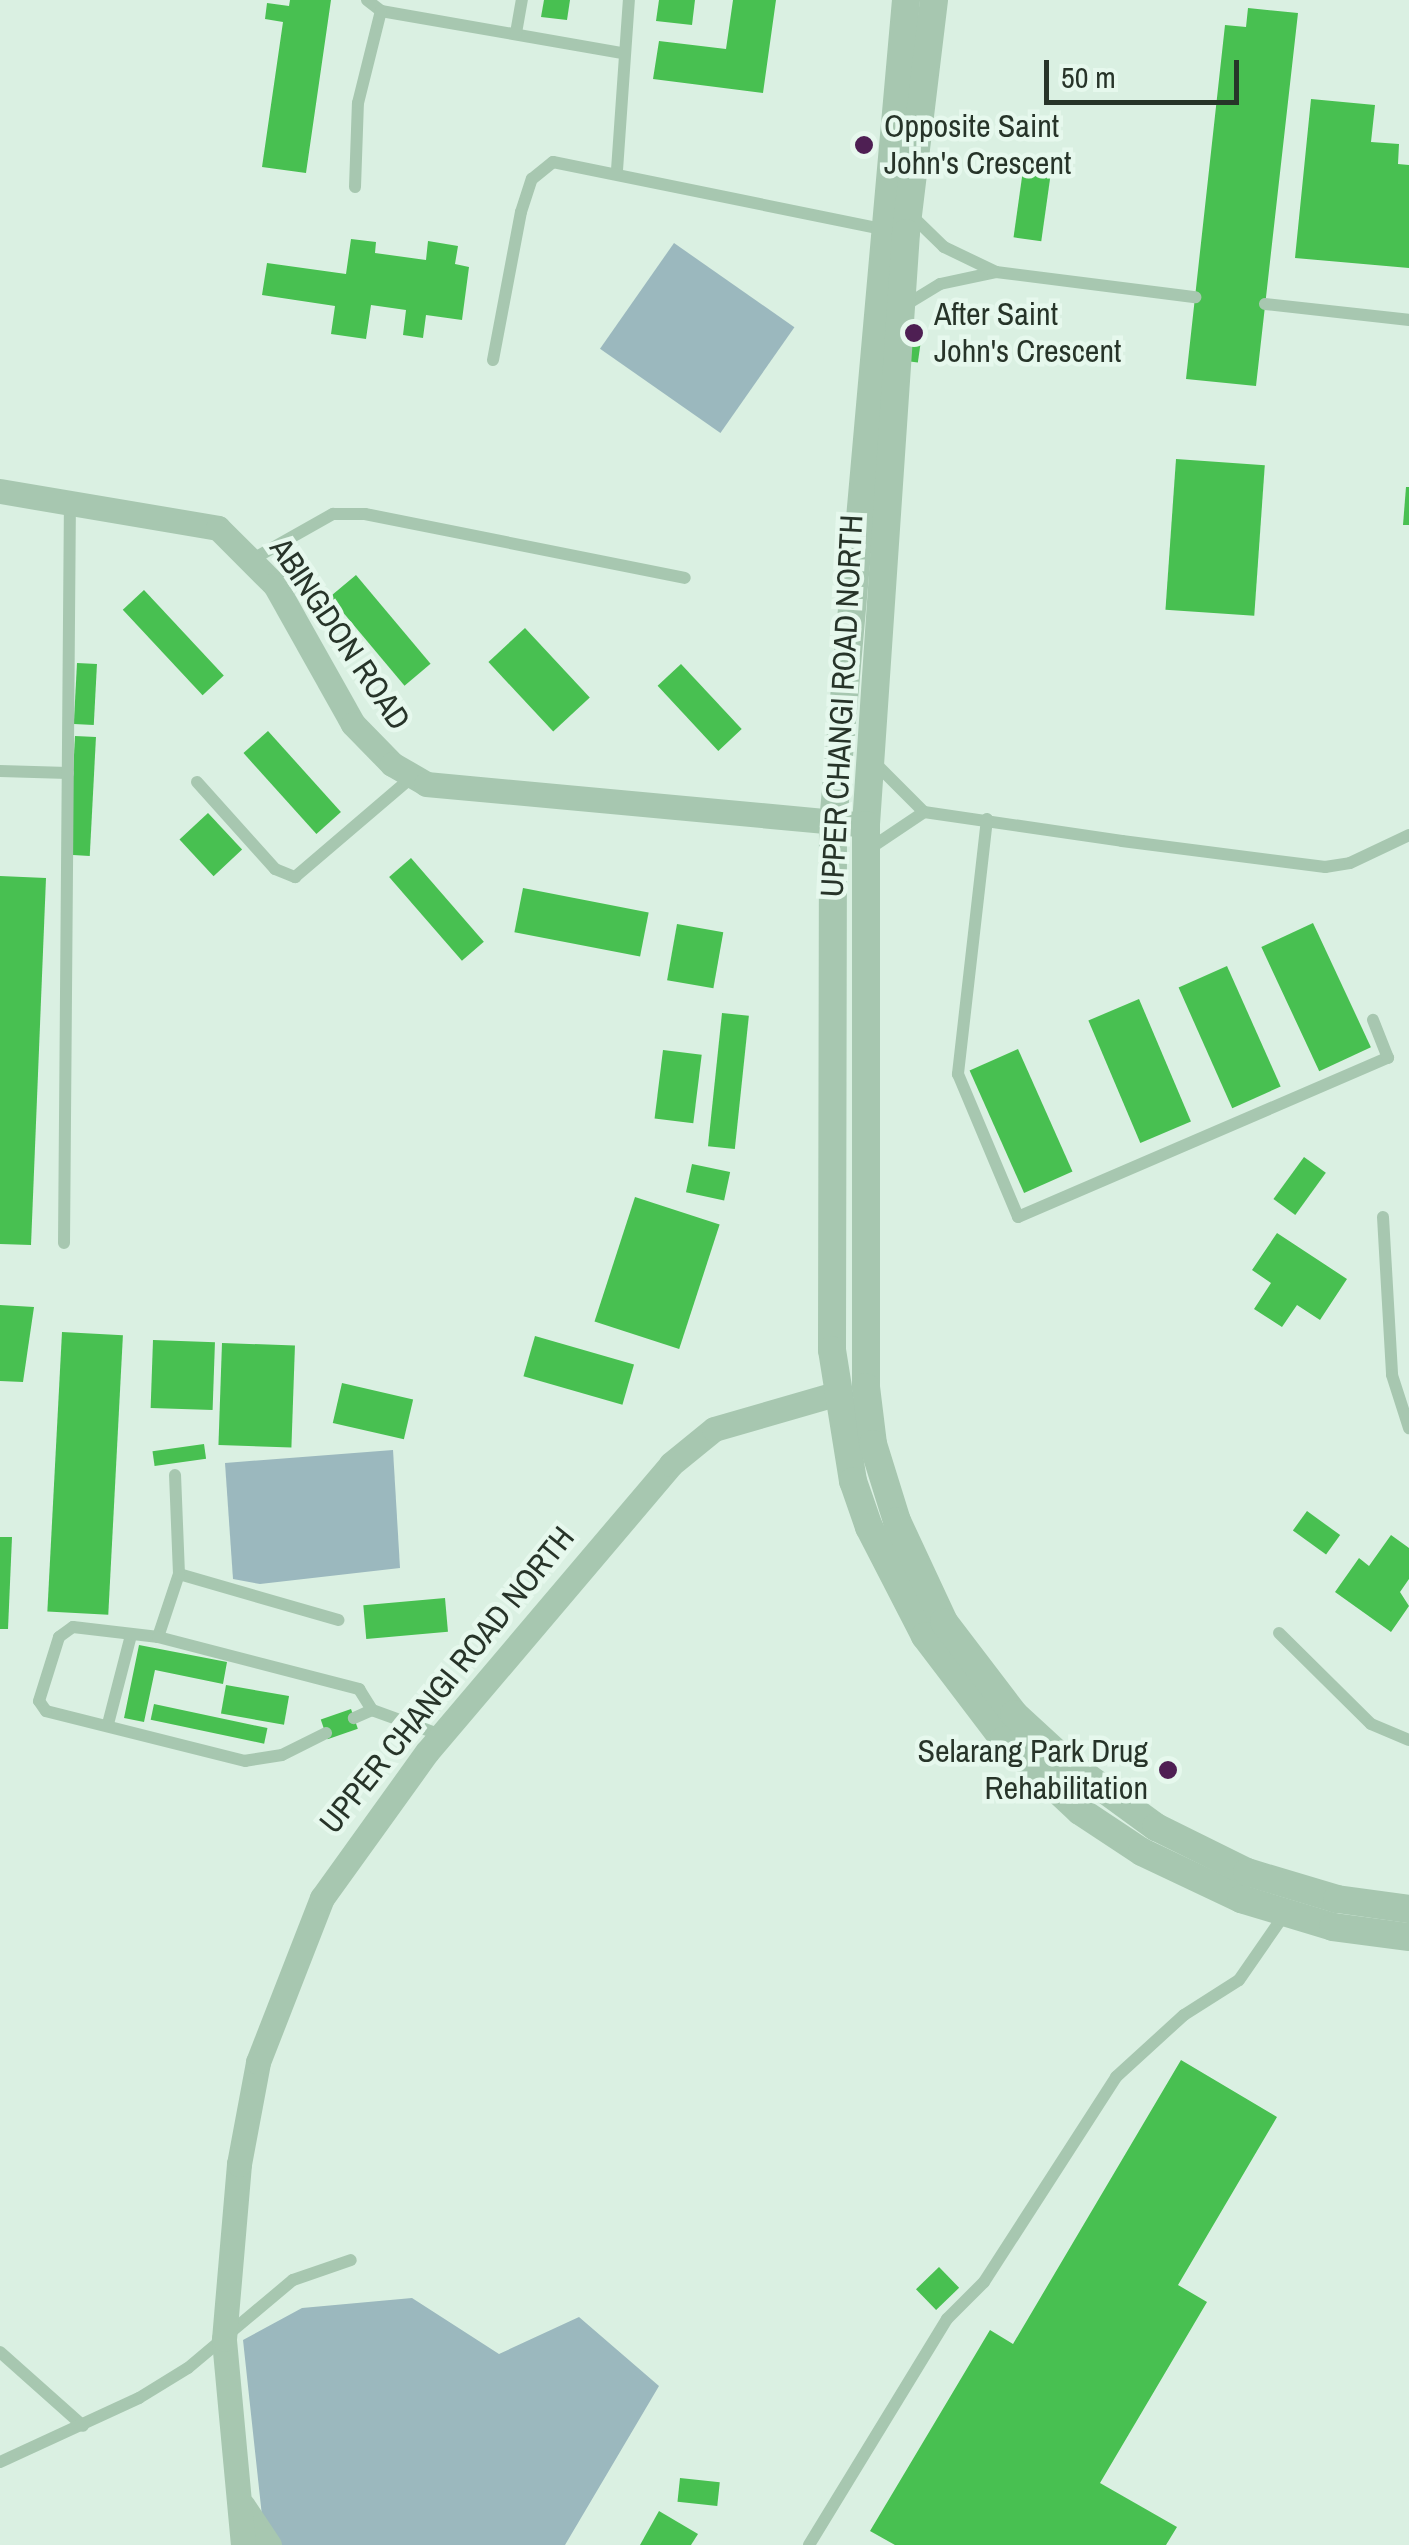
<!DOCTYPE html>
<html>
<head>
<meta charset="utf-8">
<style>
  body { margin:0 }
  #map { position:relative; width:1409px; height:2545px; overflow:hidden; background:#daf0e2; font-family:"Archivo Narrow",sans-serif }
  div>[style] { position:absolute }
  .green>* { inset:0; background:#9bb8be; transform-origin:0 0 }
  .building>* { inset:0; background:#48c051; transform-origin:0 0 }
  .service>* { height:12px; margin:-6px; padding:0 6px; transform-origin:6px; border-radius:6px; background:#a7c7b0 }
  .minor>* { height:25px; margin:-12.5px; padding:0 12.5px; transform-origin:12.5px; border-radius:12.5px; background:#a7c7b0 }
  .tertiary>* { height:28px; margin:-14px; padding:0 14px; transform-origin:14px; border-radius:14px; background:#a7c7b0 }
  .dots>* { width:28px; height:28px; translate:-50% -50%; box-sizing:border-box; border:5px solid #e6f8ed; border-radius:50% }
  span { translate:-50% -50%; white-space:nowrap; text-align:center; line-height:1.15; -webkit-text-stroke:9px #e6f8ed; paint-order:stroke }
  .poi-label { font-size:32px; color:#273429 }
  .left { translate:0 -50%; text-align:left }
  .right { translate:-100% -50%; text-align:right }
  .street-label { font-size:32px; color:#273429 }
  .scale { position:absolute; left:1044px; top:60px; width:195px; height:45px; box-sizing:border-box; border:5px solid #273429; border-top:0; padding-left:12px; font-size:30px; line-height:35px; white-space:nowrap; color:#273429; -webkit-text-stroke:8px #e6f8ed; paint-order:stroke }
</style>
</head>
<body>
<div id="map">
  <div class="green">
    <div style="left:674px;top:243px;width:147px;height:129px;rotate:35deg"></div>
    <div style="clip-path:polygon(393px 1450px,400px 1568px,260px 1584px,233px 1579px,225px 1463px)"></div>
    <div style="clip-path:polygon(412px 2298px,499px 2354px,579px 2317px,659px 2386px,565px 2545px,232px 2545px,262px 2516px,243px 2340px,302px 2308px)"></div>
  </div>
  <div class="building">
    <div style="clip-path:polygon(290px 0,331px 0,306px 173px,262px 167px,283px 22px,265px 19px,267px 3px,289px 6px)"></div>
    <div style="clip-path:polygon(544px 0,570px 0,567px 20px,541px 17px)"></div>
    <div style="clip-path:polygon(659px 0,695px 0,692px 25px,656px 21px)"></div>
    <div style="clip-path:polygon(733px 0,776px 0,763px 93px,653px 79px,659px 41px,726px 49px)"></div>
    <div style="clip-path:polygon(1248px 8px,1298px 13px,1256px 386px,1186px 379px,1225px 25px,1246px 27px)"></div>
    <div style="clip-path:polygon(1311px 99px,1375px 105px,1371px 142px,1399px 144px,1398px 164px,1409px 165px,1409px 268px,1295px 258px)"></div>
    <div style="left:1023px;top:170px;width:28px;height:68px;rotate:8deg"></div>
    <div style="clip-path:polygon(351px 239px,376px 242px,375px 253px,426px 260px,428px 241px,458px 246px,455px 264px,469px 267px,462px 320px,426px 315px,423px 338px,403px 335px,406px 310px,371px 305px,366px 339px,331px 334px,335px 306px,262px 295px,267px 263px,346px 274px)"></div>
    <div style="left:909px;top:325px;width:14px;height:36px;rotate:8deg"></div>
    <div style="left:1176px;top:459px;width:89px;height:151px;rotate:4deg"></div>
    <div style="clip-path:polygon(1406px 487px,1409px 487px,1409px 525px,1403px 525px)"></div>
    <div style="left:356px;top:575px;width:116px;height:34px;rotate:50deg"></div>
    <div style="left:144px;top:590px;width:117px;height:29px;rotate:47deg"></div>
    <div style="left:525px;top:628px;width:95px;height:50px;rotate:47deg"></div>
    <div style="left:77px;top:663px;width:20px;height:61px;rotate:3deg"></div>
    <div style="left:681px;top:664px;width:89px;height:32px;rotate:47deg"></div>
    <div style="left:268px;top:731px;width:109px;height:33px;rotate:48deg"></div>
    <div style="left:75px;top:736px;width:21px;height:119px;rotate:3deg"></div>
    <div style="left:208px;top:813px;width:50px;height:39px;rotate:47deg"></div>
    <div style="left:411px;top:858px;width:111px;height:29px;rotate:49deg"></div>
    <div style="clip-path:polygon(0 876px,46px 878px,31px 1245px,0 1244px)"></div>
    <div style="left:523px;top:888px;width:128px;height:45px;rotate:11deg"></div>
    <div style="left:1313px;top:923px;width:137px;height:57px;rotate:65deg"></div>
    <div style="left:677px;top:924px;width:47px;height:57px;rotate:10deg"></div>
    <div style="left:1227px;top:966px;width:132px;height:53px;rotate:66deg"></div>
    <div style="left:1139px;top:999px;width:133px;height:55px;rotate:67deg"></div>
    <div style="left:722px;top:1013px;width:27px;height:134px;rotate:6deg"></div>
    <div style="left:1018px;top:1049px;width:134px;height:53px;rotate:66deg"></div>
    <div style="left:663px;top:1050px;width:39px;height:69px;rotate:7deg"></div>
    <div style="left:1304px;top:1157px;width:27px;height:52px;rotate:36deg"></div>
    <div style="left:692px;top:1164px;width:39px;height:29px;rotate:12deg"></div>
    <div style="left:635px;top:1197px;width:89px;height:131px;rotate:18deg"></div>
    <div style="clip-path:polygon(1277px 1233px,1347px 1279px,1320px 1320px,1297px 1305px,1282px 1327px,1254px 1309px,1271px 1283px,1252px 1270px)"></div>
    <div style="clip-path:polygon(0 1305px,34px 1307px,23px 1382px,0 1381px)"></div>
    <div style="left:62px;top:1332px;width:61px;height:280px;rotate:3deg"></div>
    <div style="left:535px;top:1336px;width:103px;height:42px;rotate:16deg"></div>
    <div style="left:153px;top:1340px;width:62px;height:68px;rotate:2deg"></div>
    <div style="left:222px;top:1343px;width:73px;height:102px;rotate:2deg"></div>
    <div style="left:342px;top:1383px;width:73px;height:41px;rotate:13deg"></div>
    <div style="left:204px;top:1444px;width:15px;height:52px;rotate:82deg"></div>
    <div style="left:1307px;top:1511px;width:41px;height:24px;rotate:36deg"></div>
    <div style="clip-path:polygon(1391px 1535px,1409px 1548px,1409px 1579px,1400px 1592px,1409px 1606px,1391px 1632px,1335px 1592px,1359px 1558px,1369px 1566px)"></div>
    <div style="clip-path:polygon(0 1537px,12px 1537px,8px 1629px,0 1629px)"></div>
    <div style="left:445px;top:1598px;width:34px;height:82px;rotate:85deg"></div>
    <div style="clip-path:polygon(139px 1645px,227px 1662px,223px 1684px,155px 1670px,144px 1722px,124px 1718px)"></div>
    <div style="left:226px;top:1685px;width:64px;height:29px;rotate:10deg"></div>
    <div style="left:154px;top:1704px;width:116px;height:16px;rotate:12deg"></div>
    <div style="left:351px;top:1709px;width:21px;height:32px;rotate:71deg"></div>
    <div style="clip-path:polygon(1181px 2060px,1277px 2117px,1178px 2285px,1207px 2302px,1100px 2483px,1177px 2527px,1166px 2545px,895px 2545px,870px 2531px,990px 2330px,1013px 2344px)"></div>
    <div style="left:939px;top:2267px;width:29px;height:32px;rotate:46deg"></div>
    <div style="left:680px;top:2478px;width:40px;height:24px;rotate:6deg"></div>
    <div style="clip-path:polygon(659px 2511px,698px 2534px,691px 2545px,640px 2545px)"></div>
  </div>
  <div class="service">
    <div style="left:367px;top:0;width:18px;rotate:38deg"></div>
    <div style="left:381px;top:11px;width:245px;rotate:9.9deg"></div>
    <div style="left:516px;top:33px;width:34px;rotate:-80deg"></div>
    <div style="left:617px;top:170px;width:170px;rotate:-86deg"></div>
    <div style="left:355px;top:187px;width:84px;rotate:-88deg"></div>
    <div style="left:358px;top:103px;width:95px;rotate:-76deg"></div>
    <div style="left:996px;top:272px;width:201px;rotate:7.2deg"></div>
    <div style="left:1265px;top:304px;width:145px;rotate:6.3deg"></div>
    <div style="left:904px;top:306px;width:42px;rotate:-31.4deg"></div>
    <div style="left:940px;top:284px;width:57px;rotate:-12.1deg"></div>
    <div style="left:996px;top:272px;width:58px;rotate:-154.3deg"></div>
    <div style="left:944px;top:247px;width:47px;rotate:-135.9deg"></div>
    <div style="left:493px;top:360px;width:151px;rotate:-79.3deg"></div>
    <div style="left:521px;top:212px;width:35px;rotate:-72deg"></div>
    <div style="left:532px;top:179px;width:27px;rotate:-39deg"></div>
    <div style="left:553px;top:162px;width:340px;rotate:11.5deg"></div>
    <div style="left:253px;top:559px;width:92px;rotate:-29.4deg"></div>
    <div style="left:333px;top:514px;width:32px"></div>
    <div style="left:365px;top:514px;width:326px;rotate:11.3deg"></div>
    <div style="left:873px;top:761px;width:72px;rotate:45deg"></div>
    <div style="left:924px;top:812px;width:200px;rotate:8.3deg"></div>
    <div style="left:1122px;top:841px;width:205px;rotate:7.3deg"></div>
    <div style="left:1325px;top:867px;width:25px;rotate:-9deg"></div>
    <div style="left:1350px;top:863px;width:65px;rotate:-25.4deg"></div>
    <div style="left:0;top:771px;width:68px;rotate:1.7deg"></div>
    <div style="left:197px;top:782px;width:117px;rotate:48.1deg"></div>
    <div style="left:275px;top:869px;width:22px;rotate:22deg"></div>
    <div style="left:295px;top:877px;width:153px;rotate:-40.5deg"></div>
    <div style="left:987px;top:819px;width:257px;rotate:96.5deg"></div>
    <div style="left:958px;top:1074px;width:155px;rotate:67.2deg"></div>
    <div style="left:1018px;top:1217px;width:403px;rotate:-23.3deg"></div>
    <div style="left:1388px;top:1058px;width:41px;rotate:-111.5deg"></div>
    <div style="left:869px;top:849px;width:66px;rotate:-33.9deg"></div>
    <div style="left:1383px;top:1217px;width:158px;rotate:86.7deg"></div>
    <div style="left:1392px;top:1375px;width:56px;rotate:72.2deg"></div>
    <div style="left:64px;top:1243px;width:743px;rotate:-89.54deg"></div>
    <div style="left:179px;top:1574px;width:166px;rotate:16.1deg"></div>
    <div style="left:1279px;top:1633px;width:129px;rotate:44.7deg"></div>
    <div style="left:1371px;top:1724px;width:41px;rotate:22.8deg"></div>
    <div style="left:158px;top:1637px;width:66px;rotate:-71.6deg"></div>
    <div style="left:179px;top:1574px;width:99px;rotate:-92.3deg"></div>
    <div style="left:372px;top:1710px;width:73px;rotate:19.9deg"></div>
    <div style="left:108px;top:1724px;width:92px;rotate:-75.5deg"></div>
    <div style="left:326px;top:1733px;width:49px;rotate:153.4deg"></div>
    <div style="left:282px;top:1755px;width:37px;rotate:171deg"></div>
    <div style="left:245px;top:1761px;width:205px;rotate:-165.9deg"></div>
    <div style="left:46px;top:1711px;width:12px;rotate:-125deg"></div>
    <div style="left:39px;top:1701px;width:67px;rotate:-72.6deg"></div>
    <div style="left:59px;top:1637px;width:17px;rotate:-36deg"></div>
    <div style="left:73px;top:1627px;width:86px;rotate:6.7deg"></div>
    <div style="left:158px;top:1637px;width:208px;rotate:14.5deg"></div>
    <div style="left:359px;top:1689px;width:25px;rotate:58deg"></div>
    <div style="left:372px;top:1710px;width:20px;rotate:156deg"></div>
    <div style="left:0;top:2352px;width:111px;rotate:41.7deg"></div>
    <div style="left:0;top:2462px;width:153px;rotate:-24.7deg"></div>
    <div style="left:139px;top:2398px;width:57px;rotate:-31.5deg"></div>
    <div style="left:188px;top:2368px;width:137px;rotate:-40deg"></div>
    <div style="left:293px;top:2280px;width:61px;rotate:-19deg"></div>
    <div style="left:809px;top:2545px;width:265px;rotate:-58.6deg"></div>
    <div style="left:947px;top:2319px;width:52px;rotate:-45deg"></div>
    <div style="left:984px;top:2282px;width:244px;rotate:-57.2deg"></div>
    <div style="left:1116px;top:2077px;width:92px;rotate:-42.4deg"></div>
    <div style="left:1184px;top:2015px;width:65px;rotate:-32.5deg"></div>
    <div style="left:1239px;top:1980px;width:79px;rotate:-55.3deg"></div>
  </div>
  <div class="minor">
    <div style="left:0;top:491px;width:221px;rotate:9.6deg"></div>
    <div style="left:218px;top:528px;width:81px;rotate:45deg"></div>
    <div style="left:275px;top:585px;width:159px;rotate:60.7deg"></div>
    <div style="left:353px;top:724px;width:56px;rotate:45.7deg"></div>
    <div style="left:392px;top:764px;width:39px;rotate:30deg"></div>
    <div style="left:426px;top:784px;width:442px;rotate:5.3deg"></div>
    <div style="left:243px;top:2506px;width:47px;rotate:56.3deg"></div>
    <div style="left:243px;top:2545px;width:207px;rotate:-95.3deg"></div>
    <div style="left:224px;top:2339px;width:176px;rotate:-85.1deg"></div>
    <div style="left:239px;top:2164px;width:104px;rotate:-79.4deg"></div>
    <div style="left:258px;top:2062px;width:176px;rotate:-68.7deg"></div>
    <div style="left:322px;top:1898px;width:180px;rotate:-54.3deg"></div>
    <div style="left:427px;top:1752px;width:377px;rotate:-49.7deg"></div>
    <div style="left:671px;top:1464px;width:55px;rotate:-39.1deg"></div>
    <div style="left:714px;top:1429px;width:126px;rotate:-16.1deg"></div>
  </div>
  <div class="tertiary">
    <div style="left:906px;top:0;width:826px;rotate:95.07deg"></div>
    <div style="left:833px;top:823px;width:527px;rotate:90.11deg"></div>
    <div style="left:832px;top:1350px;width:133px;rotate:80.9deg"></div>
    <div style="left:853px;top:1481px;width:49px;rotate:70.8deg"></div>
    <div style="left:869px;top:1527px;width:123px;rotate:62.8deg"></div>
    <div style="left:925px;top:1636px;width:131px;rotate:52.8deg"></div>
    <div style="left:1004px;top:1740px;width:104px;rotate:43.1deg"></div>
    <div style="left:1080px;top:1811px;width:74px;rotate:33.5deg"></div>
    <div style="left:1142px;top:1852px;width:110px;rotate:25.4deg"></div>
    <div style="left:1241px;top:1899px;width:96px;rotate:16.9deg"></div>
    <div style="left:1333px;top:1927px;width:77px;rotate:7.5deg"></div>
    <div style="left:934px;top:0;width:235px;rotate:96.9deg"></div>
    <div style="left:906px;top:233px;width:593px;rotate:93.87deg"></div>
    <div style="left:866px;top:825px;width:562px;rotate:90deg"></div>
    <div style="left:866px;top:1387px;width:57px;rotate:83deg"></div>
    <div style="left:873px;top:1444px;width:81px;rotate:72.7deg"></div>
    <div style="left:897px;top:1521px;width:111px;rotate:65deg"></div>
    <div style="left:944px;top:1622px;width:116px;rotate:52.7deg"></div>
    <div style="left:1014px;top:1714px;width:68px;rotate:42.6deg"></div>
    <div style="left:1064px;top:1760px;width:114px;rotate:36.1deg"></div>
    <div style="left:1156px;top:1827px;width:102px;rotate:26.3deg"></div>
    <div style="left:1247px;top:1872px;width:94px;rotate:16.7deg"></div>
    <div style="left:1337px;top:1899px;width:73px;rotate:7.9deg"></div>
  </div>
  <div class="dots">
    <div style="left:864px;top:145px;background:#4e1f53"></div>
    <div style="left:914px;top:333px;background:#4e1f53"></div>
    <div style="left:1168px;top:1770px;background:#4e1f53"></div>
  </div>
  <div class="poi-label">
    <span class="left" style="left:884px;top:145px">Opposite Saint<br>John's Crescent</span>
    <span class="left" style="left:934px;top:333px">After Saint<br>John's Crescent</span>
    <span class="right" style="left:1148px;top:1770px">Selarang Park Drug<br>Rehabilitation</span>
  </div>
  <div class="street-label">
    <span style="left:340px;top:634px;rotate:56deg">ABINGDON ROAD</span>
    <span style="left:842px;top:706px;rotate:-87deg">UPPER CHANGI ROAD NORTH</span>
    <span style="left:447px;top:1680px;rotate:-51deg">UPPER CHANGI ROAD NORTH</span>
  </div>
  <div class="scale">50 m</div>
</div>
</body>
</html>
